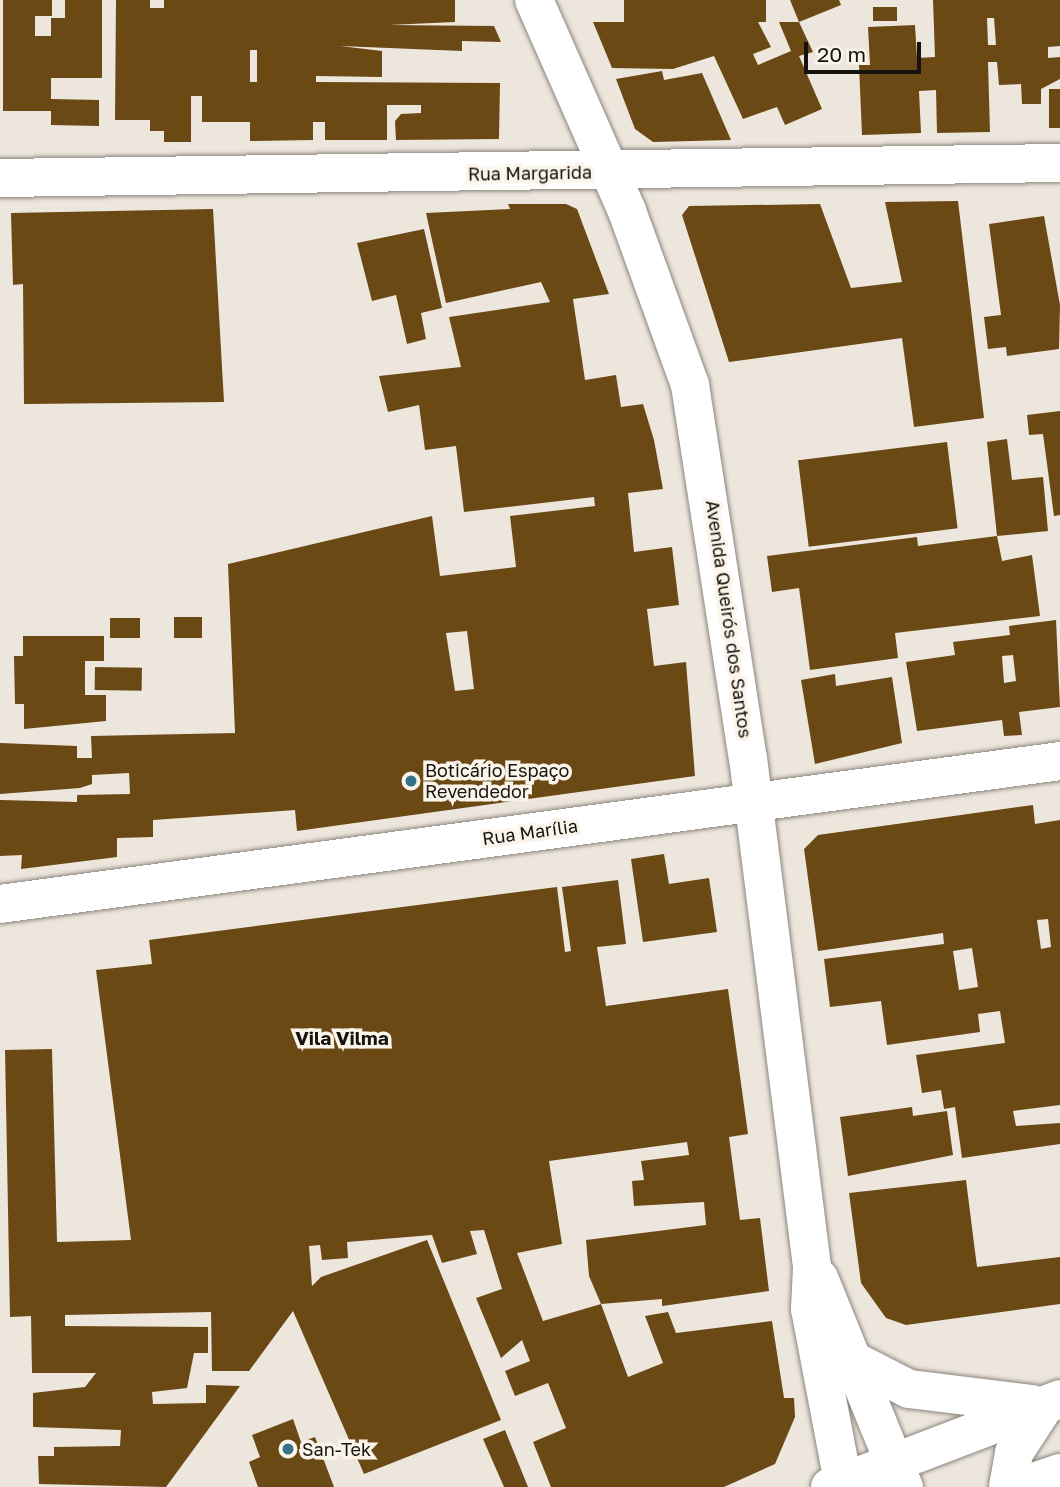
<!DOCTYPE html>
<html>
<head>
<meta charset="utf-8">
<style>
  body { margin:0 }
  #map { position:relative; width:1060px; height:1487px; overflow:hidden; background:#ede6dd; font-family:"Golos Text",sans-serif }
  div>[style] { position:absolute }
  .building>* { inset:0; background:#6a4915; transform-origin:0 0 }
  .roads { filter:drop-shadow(0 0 2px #8b857d) drop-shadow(0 0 2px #8b857d) }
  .street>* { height:38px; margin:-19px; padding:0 19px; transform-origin:19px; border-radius:19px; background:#fff }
  .primary>* { height:38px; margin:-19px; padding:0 19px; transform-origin:19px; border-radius:19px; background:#fff }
  .highway>* { height:38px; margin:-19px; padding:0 19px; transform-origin:19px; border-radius:19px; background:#fff }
  .dots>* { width:19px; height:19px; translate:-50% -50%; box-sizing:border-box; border:4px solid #fbf4ea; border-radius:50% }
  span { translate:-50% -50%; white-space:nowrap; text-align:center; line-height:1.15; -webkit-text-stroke:7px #fbf4ea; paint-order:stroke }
  .street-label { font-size:18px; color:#151310 }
  .poi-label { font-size:18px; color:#151310 }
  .left { translate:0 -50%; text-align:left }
  .neighbourhood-label { font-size:19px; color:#151310; font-weight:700 }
  .scale { position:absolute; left:804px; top:42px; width:117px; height:32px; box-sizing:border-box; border:4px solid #151310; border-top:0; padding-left:9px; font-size:21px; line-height:24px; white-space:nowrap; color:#151310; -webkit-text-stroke:5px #fbf4ea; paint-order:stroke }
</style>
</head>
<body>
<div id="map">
  <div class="building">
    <div style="clip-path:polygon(3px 0,52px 0,52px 16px,35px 16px,35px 36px,51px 36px,51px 18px,65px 18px,65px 0,102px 0,102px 78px,51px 78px,51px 99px,99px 100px,99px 126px,51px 125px,51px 111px,3px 111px)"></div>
    <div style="clip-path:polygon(evenodd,116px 0,150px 0,150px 8px,164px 8px,164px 0,455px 0,455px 22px,389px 25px,494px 26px,501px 42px,462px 41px,462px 51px,340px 46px,382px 51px,382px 77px,316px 76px,316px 82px,500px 83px,499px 139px,396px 140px,395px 121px,401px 114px,421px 113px,421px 105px,387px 105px,387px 140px,325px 140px,325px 122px,313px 122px,313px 140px,250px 141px,250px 122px,202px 122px,202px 96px,191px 96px,191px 142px,164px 142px,164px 131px,150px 131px,150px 120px,115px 120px,116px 0,250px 50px,257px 50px,257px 82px,250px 82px,250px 50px)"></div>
    <div style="clip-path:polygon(624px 0,766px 0,766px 22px,758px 22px,771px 47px,753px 54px,758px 65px,791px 51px,779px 22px,799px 22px,813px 52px,799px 56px,822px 109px,785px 125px,777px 107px,743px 119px,714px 56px,673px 69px,612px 68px,593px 22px,624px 22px)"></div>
    <div style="clip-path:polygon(790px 0,839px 0,841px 5px,799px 22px)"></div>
    <div style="clip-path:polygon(evenodd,933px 0,1060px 0,1060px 46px,1048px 47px,1048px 58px,1060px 57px,1060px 79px,1041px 89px,1041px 104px,1022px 104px,1021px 84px,999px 85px,997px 62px,988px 62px,990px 132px,937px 133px,936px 90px,919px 91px,921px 133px,862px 135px,859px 65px,870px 65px,868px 27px,915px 25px,917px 58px,935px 57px,933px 0,987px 18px,994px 18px,996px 45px,988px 45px,987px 18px)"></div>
    <div style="left:873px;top:7px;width:24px;height:14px"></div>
    <div style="clip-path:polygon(662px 71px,664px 80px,702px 73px,731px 140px,653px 142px,635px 129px,616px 79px)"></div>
    <div style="left:1049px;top:89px;width:11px;height:39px"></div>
    <div style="clip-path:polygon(958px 201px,984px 418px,914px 427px,902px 338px,729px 362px,682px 215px,689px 206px,820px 204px,851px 288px,902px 282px,885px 202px)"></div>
    <div style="clip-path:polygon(evenodd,508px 204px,566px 204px,577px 209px,609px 294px,573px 299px,585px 380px,616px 375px,621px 407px,643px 404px,654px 440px,663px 489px,628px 493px,634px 552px,672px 547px,679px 605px,647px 609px,654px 666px,686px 662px,695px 776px,297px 831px,295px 810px,153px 820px,153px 837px,117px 838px,117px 857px,21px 869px,22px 855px,0 856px,0 800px,77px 802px,77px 795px,130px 794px,129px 773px,92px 775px,92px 784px,80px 788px,0 794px,0 743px,77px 746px,77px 758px,92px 758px,91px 736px,235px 733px,228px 564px,432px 516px,440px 576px,516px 567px,510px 516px,595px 506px,594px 497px,464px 512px,456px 446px,425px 450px,419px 405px,388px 412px,379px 376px,461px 367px,449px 317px,550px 302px,541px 282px,446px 303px,426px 213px,510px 209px,508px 204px,467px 631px,474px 689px,455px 691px,446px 633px,467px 631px)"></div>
    <div style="clip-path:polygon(213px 209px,224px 402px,24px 404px,23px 284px,13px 285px,11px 213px)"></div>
    <div style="clip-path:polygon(1044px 216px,1060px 305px,1059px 349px,1007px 356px,1006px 347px,988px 349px,984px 317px,1001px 315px,989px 224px)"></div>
    <div style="clip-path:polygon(424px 229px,442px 308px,421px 313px,426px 339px,407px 344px,396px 295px,372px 301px,357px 243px)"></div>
    <div style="clip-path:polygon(1060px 411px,1060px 515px,1054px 516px,1043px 434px,1029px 435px,1027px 415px)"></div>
    <div style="clip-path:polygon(1007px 439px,1012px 480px,1043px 477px,1048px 531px,997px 536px,987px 442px)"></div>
    <div style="left:947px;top:442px;width:87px;height:150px;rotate:83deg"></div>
    <div style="clip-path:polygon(997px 536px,1002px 561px,1032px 555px,1040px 616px,895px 633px,898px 658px,810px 670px,799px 588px,772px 592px,767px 556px,917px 537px,918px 546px)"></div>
    <div style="left:202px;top:617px;width:21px;height:28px;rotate:90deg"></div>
    <div style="left:140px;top:618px;width:20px;height:30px;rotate:90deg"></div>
    <div style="clip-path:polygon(evenodd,1056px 620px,1060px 707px,1019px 712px,1022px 735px,1004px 736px,1002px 720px,917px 731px,906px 662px,955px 655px,953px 642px,1010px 635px,1009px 626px,1056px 620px,1013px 655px,1016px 681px,1004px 683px,1002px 656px,1013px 655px)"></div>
    <div style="clip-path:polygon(23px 636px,104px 636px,104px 661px,85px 661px,85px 695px,106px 695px,106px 721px,24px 729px,24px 704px,15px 704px,14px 656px,23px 656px)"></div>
    <div style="left:95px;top:667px;width:47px;height:23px;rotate:1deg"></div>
    <div style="clip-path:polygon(835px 674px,836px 686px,892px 677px,902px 743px,815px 764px,801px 680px)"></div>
    <div style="clip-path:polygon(evenodd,1033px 805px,1035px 824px,1060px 820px,1060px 1105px,1013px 1111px,1016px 1126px,1060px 1123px,1060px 1144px,962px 1158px,955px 1107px,944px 1109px,941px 1090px,922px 1093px,916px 1055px,1005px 1043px,1000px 1011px,978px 1014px,980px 1032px,887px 1045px,881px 1001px,830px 1007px,824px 959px,944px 944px,943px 933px,818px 951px,804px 849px,818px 835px,1033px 805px,1048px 919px,1051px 947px,1041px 949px,1037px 920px,1048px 919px,1033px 805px,972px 948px,978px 987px,959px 990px,953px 951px,972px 948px)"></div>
    <div style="clip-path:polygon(664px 854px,669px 884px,709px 878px,717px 932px,643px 942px,631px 859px)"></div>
    <div style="clip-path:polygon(618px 880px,626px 944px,597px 947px,606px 1006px,728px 989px,748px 1134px,729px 1137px,740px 1220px,760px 1218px,769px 1291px,662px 1306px,662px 1299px,601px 1304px,589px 1276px,586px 1240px,706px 1225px,704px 1202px,634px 1206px,632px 1181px,644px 1180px,641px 1161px,689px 1155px,687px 1142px,549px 1161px,562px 1244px,517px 1253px,543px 1321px,601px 1304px,628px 1377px,663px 1363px,645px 1316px,668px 1312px,676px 1333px,772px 1321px,784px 1398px,794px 1398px,795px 1417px,775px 1464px,724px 1487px,551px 1487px,533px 1442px,566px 1428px,548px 1383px,515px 1396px,505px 1371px,530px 1361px,522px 1340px,501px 1358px,476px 1298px,502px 1289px,484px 1230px,470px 1231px,477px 1254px,442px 1263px,432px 1235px,347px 1242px,348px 1258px,322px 1260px,320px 1245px,309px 1246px,312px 1286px,321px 1277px,427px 1240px,501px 1420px,364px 1474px,293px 1311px,249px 1371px,212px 1371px,211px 1312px,65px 1315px,65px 1326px,208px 1327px,208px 1353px,194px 1353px,187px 1388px,152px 1392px,153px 1404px,206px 1403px,206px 1385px,240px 1386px,166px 1487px,39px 1484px,38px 1456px,54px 1456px,54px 1447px,120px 1446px,121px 1430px,33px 1427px,33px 1393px,85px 1387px,96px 1373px,32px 1373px,31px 1316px,10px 1317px,5px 1050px,52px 1049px,57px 1242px,131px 1240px,96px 970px,152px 964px,149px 940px,557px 887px,565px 952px,571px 951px,562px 887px)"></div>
    <div style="clip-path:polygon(912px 1107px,913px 1116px,947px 1111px,953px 1155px,848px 1176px,840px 1117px)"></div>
    <div style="clip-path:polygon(966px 1180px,977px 1267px,1060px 1257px,1060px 1304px,906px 1325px,886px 1318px,861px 1283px,849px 1193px)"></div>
    <div style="clip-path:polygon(293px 1419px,301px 1442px,315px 1437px,334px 1487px,258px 1487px,249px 1462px,260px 1457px,252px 1435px)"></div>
    <div style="clip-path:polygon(505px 1430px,528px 1487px,504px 1487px,483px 1439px)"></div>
  </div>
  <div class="roads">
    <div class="street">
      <div style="left:0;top:178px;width:1060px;rotate:-0.81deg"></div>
      <div style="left:0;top:904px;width:1070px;rotate:-7.68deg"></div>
    </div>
    <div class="primary">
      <div style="left:534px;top:0;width:231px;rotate:66.2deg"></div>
      <div style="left:627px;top:211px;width:185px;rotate:70.1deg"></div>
      <div style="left:690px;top:385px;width:377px;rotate:81.2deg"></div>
      <div style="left:748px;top:758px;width:513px;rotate:82.83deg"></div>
      <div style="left:812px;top:1267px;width:42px;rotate:92.7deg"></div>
      <div style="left:810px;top:1309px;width:181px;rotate:79.2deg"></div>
      <div style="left:819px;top:1278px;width:226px;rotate:67.9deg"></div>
    </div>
    <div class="highway">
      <div style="left:854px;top:1361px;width:62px;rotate:27deg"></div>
      <div style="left:909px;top:1389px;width:124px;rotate:7deg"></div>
      <div style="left:1022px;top:1486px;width:40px;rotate:-18.9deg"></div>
      <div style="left:830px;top:1487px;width:246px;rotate:-20.9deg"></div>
      <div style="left:1008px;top:1487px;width:35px;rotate:-80deg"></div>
      <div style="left:1014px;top:1453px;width:57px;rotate:-57.1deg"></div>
    </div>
  </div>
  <div class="dots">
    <div style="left:411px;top:781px;background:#357389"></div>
    <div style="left:288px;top:1449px;background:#357389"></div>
  </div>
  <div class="street-label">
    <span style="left:530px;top:173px;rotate:-1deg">Rua Margarida</span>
    <span style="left:729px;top:619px;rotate:82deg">Avenida Queirós dos Santos</span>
    <span style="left:530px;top:832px;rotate:-8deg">Rua Marília</span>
  </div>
  <div class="poi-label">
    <span class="left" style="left:425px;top:781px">Boticário Espaço<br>Revendedor</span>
    <span class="left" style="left:302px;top:1449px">San-Tek</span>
  </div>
  <div class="neighbourhood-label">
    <span style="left:342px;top:1038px">Vila Vilma</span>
  </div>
  <div class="scale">20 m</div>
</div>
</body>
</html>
